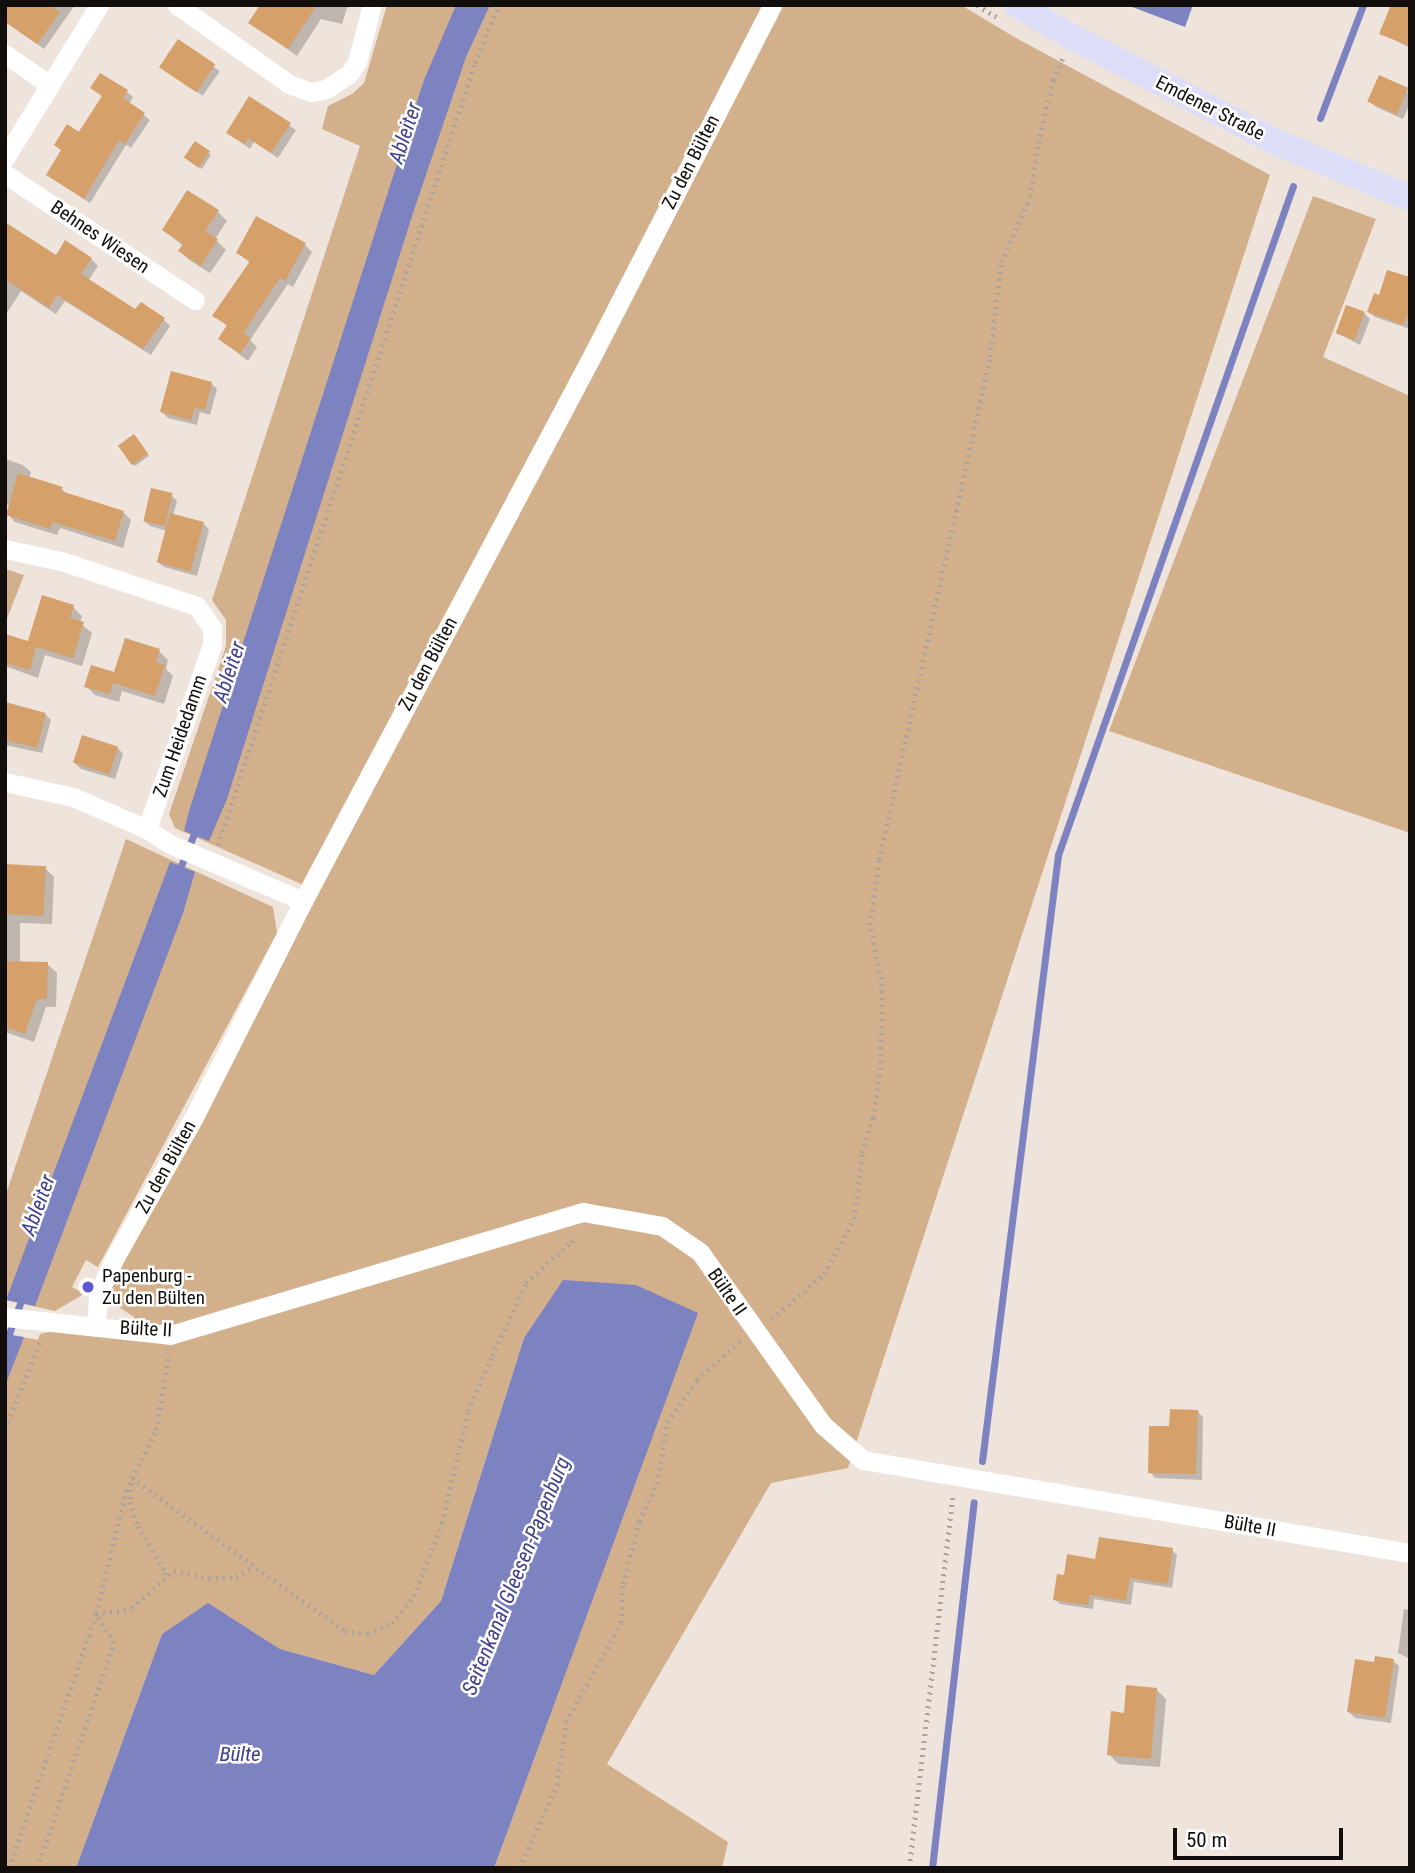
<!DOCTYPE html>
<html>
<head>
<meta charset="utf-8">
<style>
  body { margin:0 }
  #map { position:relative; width:1415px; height:1873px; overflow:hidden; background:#efe4db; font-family:"Roboto Condensed",sans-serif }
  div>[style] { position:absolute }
  .green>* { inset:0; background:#d3b08c }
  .water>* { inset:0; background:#7d82c1 }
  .shadow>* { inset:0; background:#0003; transform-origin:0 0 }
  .stream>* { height:7px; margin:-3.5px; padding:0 3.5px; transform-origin:3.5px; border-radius:3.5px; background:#7d82c1 }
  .building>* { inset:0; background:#d5a06a; transform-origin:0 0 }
  .path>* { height:4.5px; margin-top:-2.25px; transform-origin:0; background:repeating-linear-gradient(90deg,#aba39c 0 2px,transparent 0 7px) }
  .street>* { height:19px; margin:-9.5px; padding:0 9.5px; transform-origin:9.5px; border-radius:9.5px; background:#fff }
  .secondary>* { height:26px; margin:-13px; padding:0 13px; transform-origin:13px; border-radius:13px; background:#dcdef8 }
  .dots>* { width:19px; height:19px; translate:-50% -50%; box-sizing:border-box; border:4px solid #fff; border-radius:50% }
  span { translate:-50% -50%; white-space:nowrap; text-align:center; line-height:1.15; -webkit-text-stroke:5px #fff; paint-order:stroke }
  .street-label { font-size:19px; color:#110e0b }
  .poi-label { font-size:19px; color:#110e0b }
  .left { translate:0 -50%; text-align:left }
  .water-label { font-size:21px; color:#40408d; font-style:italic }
  .frame { position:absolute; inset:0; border:7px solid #110e0b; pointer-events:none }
  .scale { position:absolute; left:1173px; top:1828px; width:170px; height:32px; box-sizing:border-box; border:4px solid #110e0b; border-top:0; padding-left:9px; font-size:21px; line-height:24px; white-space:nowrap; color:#110e0b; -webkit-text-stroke:5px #fff; paint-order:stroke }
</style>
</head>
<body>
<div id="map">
  <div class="green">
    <div style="clip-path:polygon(387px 5px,961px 5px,1016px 38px,1270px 175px,848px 1468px,771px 1483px,607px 1764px,728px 1842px,722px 1868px,494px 1868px,697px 1313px,524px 1338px,441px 1601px,374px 1675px,280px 1649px,208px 1604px,162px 1634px,76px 1868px,5px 1868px,5px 1334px,38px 1340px,40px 1334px,59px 1330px,132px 1337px,134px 1317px,116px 1305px,108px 1281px,319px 892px,175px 828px,169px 814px,226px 646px,226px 620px,212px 600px,360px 146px,322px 129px,328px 106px,352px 94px,364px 83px)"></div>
    <div style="clip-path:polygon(1313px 196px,1376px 219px,1323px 357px,1410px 396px,1410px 833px,1109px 731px)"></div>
    <div style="clip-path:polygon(5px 569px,24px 575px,5px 624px)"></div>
    <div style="clip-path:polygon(126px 839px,273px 907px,277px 933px,98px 1267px,86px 1260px,72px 1287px,84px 1294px,55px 1311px,5px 1300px,5px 1197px)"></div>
  </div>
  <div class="water">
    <div style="clip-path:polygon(456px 5px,490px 5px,466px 57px,413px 213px,227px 799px,209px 841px,184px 831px,189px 811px,424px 80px)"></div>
    <div style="clip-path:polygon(1127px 5px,1193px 5px,1185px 27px)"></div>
    <div style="clip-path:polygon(170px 862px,195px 872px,183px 913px,35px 1306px,6px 1300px)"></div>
    <div style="clip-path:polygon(563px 1280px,636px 1285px,698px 1313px,494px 1868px,76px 1868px,162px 1634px,208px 1603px,280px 1649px,374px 1675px,441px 1601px,524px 1338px)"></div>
    <div style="clip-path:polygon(5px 1334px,24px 1337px,5px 1386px)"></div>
  </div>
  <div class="shadow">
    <div style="clip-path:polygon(5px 5px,75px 5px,44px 49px,5px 21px)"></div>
    <div style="clip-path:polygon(314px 5px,348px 5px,342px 24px,321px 19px,297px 56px,251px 23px)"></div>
    <div style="clip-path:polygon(1410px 5px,1410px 48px,1381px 33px)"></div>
    <div style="left:178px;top:42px;width:51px;height:30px;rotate:35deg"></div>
    <div style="clip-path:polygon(100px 75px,127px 92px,133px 97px,129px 104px,150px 120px,131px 148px,126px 145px,90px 203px,48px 175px,103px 97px,92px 88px)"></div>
    <div style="clip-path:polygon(1407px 89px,1410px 103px,1403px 119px,1376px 107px,1370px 102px)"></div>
    <div style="clip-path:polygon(250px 99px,296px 130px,278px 158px,254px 142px,250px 149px,228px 133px)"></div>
    <div style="clip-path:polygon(209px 153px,211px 155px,202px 169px,188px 160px)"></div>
    <div style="clip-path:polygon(218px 212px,227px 221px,215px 239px,226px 250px,210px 273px,189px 260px,180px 251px,183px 246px,164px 230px)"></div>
    <div style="clip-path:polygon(5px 224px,56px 258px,91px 259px,98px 266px,88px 281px,136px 312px,163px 319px,170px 326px,151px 355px,65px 301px,56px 314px,21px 291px,5px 316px)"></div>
    <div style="clip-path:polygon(305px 245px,312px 252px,293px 287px,288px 284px,250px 340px,257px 347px,248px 361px,220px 339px,228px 327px,215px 315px,250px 263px,238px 253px)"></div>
    <div style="clip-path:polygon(1410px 279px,1410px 329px,1375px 317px,1369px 312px,1380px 297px)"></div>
    <div style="clip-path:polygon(1364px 313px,1370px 319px,1360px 345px,1337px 333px)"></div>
    <div style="clip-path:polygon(211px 383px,217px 389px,210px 415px,200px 412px,197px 425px,168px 418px,162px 412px)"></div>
    <div style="clip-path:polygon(136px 438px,149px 456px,135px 466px,133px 464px)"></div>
    <div style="clip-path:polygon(5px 459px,23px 465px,31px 472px,29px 479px,62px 489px,68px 495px,123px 512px,131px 520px,123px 548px,60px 528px,57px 535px,15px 522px,8px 514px,10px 505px,5px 504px)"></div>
    <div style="clip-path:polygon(171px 495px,177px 501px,173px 516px,204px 524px,209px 530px,197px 576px,164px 567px,158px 562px,167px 531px,150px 526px,144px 521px)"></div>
    <div style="clip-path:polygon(73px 607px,82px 616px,80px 623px,92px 633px,82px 666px,45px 655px,38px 678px,5px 666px,5px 642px,29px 643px)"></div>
    <div style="clip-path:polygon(159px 651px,168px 660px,166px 669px,173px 676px,164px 704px,122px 691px,119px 702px,95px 695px,86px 686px)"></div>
    <div style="clip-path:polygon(5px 704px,45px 714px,51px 720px,42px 753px,5px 745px)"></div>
    <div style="clip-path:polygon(118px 748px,123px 754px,115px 779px,81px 769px,75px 763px)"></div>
    <div style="clip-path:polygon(5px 866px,45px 868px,54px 877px,52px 924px,20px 923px,20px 963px,47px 964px,57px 973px,56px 1007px,46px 1007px,34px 1042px,5px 1032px)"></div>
    <div style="clip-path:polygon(1197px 1411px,1203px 1417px,1202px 1480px,1155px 1478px,1150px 1472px,1171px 1428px)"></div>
    <div style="clip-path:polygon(1172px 1550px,1177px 1555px,1172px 1588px,1134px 1582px,1131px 1605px,1094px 1599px,1093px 1609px,1060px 1604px,1055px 1600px,1065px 1577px,1097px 1560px)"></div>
    <div style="clip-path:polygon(1404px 1609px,1410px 1610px,1410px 1659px,1398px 1653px)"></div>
    <div style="clip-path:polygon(1393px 1661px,1399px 1666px,1391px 1723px,1355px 1718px,1349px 1712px)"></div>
    <div style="clip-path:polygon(1157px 1690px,1166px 1699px,1160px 1767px,1118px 1764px,1109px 1754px,1125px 1715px)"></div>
  </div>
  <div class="stream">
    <div style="left:1320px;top:118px;width:121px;rotate:-69.2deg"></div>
    <div style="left:178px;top:873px;width:48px;rotate:-67.8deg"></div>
    <div style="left:5px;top:1345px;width:53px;rotate:-70.2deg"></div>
    <div style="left:982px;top:1461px;width:611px;rotate:-82.85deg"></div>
    <div style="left:1058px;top:855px;width:709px;rotate:-70.65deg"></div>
    <div style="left:932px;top:1868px;width:368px;rotate:-83.5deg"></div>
  </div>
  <div class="building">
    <div style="clip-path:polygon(5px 5px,50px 5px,60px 12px,37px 44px,5px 22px)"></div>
    <div style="clip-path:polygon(260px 5px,317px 5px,288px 49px,248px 23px)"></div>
    <div style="clip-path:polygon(1391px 5px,1410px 5px,1410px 46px,1379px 34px)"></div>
    <div style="left:178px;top:39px;width:45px;height:34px;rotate:34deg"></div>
    <div style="clip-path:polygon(100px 73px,128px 90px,123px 98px,145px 113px,125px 144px,119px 140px,84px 199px,46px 175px,61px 150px,54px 145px,67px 124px,79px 132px,102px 96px,90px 88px)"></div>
    <div style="left:1379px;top:75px;width:32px;height:29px;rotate:24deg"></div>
    <div style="clip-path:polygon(249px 96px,291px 123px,271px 153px,248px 138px,244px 144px,226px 133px)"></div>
    <div style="left:195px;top:141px;width:18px;height:20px;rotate:34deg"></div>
    <div style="clip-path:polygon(187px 190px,219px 210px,205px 231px,218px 239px,201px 266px,178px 251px,183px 244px,162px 230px)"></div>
    <div style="clip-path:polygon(256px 216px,306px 243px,285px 281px,280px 278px,243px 333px,251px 338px,240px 354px,218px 339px,227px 325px,212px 316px,250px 261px,236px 253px)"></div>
    <div style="clip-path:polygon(5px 222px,56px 255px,65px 240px,92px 258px,81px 274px,135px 309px,141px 302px,165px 318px,143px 349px,57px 295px,49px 308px,5px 279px)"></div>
    <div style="clip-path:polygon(1387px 270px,1410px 277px,1410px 307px,1404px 325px,1367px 312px,1374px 293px,1379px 295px)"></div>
    <div style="left:1346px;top:305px;width:20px;height:30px;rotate:20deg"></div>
    <div style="clip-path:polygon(171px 371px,212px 382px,205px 410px,195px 408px,191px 420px,160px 412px)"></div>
    <div style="left:134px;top:434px;width:24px;height:20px;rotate:54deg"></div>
    <div style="clip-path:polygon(18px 473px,63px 487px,61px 491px,124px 511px,115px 541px,52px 522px,50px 529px,6px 515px)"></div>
    <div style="left:151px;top:488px;width:22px;height:34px;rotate:13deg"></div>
    <div style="left:170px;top:513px;width:35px;height:51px;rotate:15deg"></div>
    <div style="clip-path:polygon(42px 595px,74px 605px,70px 618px,84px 622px,73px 658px,36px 647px,30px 670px,5px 663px,5px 634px,28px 641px)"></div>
    <div style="clip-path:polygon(125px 638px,160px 649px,156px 662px,165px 665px,155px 696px,113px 683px,110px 694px,84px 687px,91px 665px,114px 672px)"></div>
    <div style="clip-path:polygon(5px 702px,46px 713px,37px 748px,5px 740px)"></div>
    <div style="left:82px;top:735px;width:38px;height:29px;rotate:18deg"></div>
    <div style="left:5px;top:864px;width:41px;height:50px;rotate:3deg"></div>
    <div style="clip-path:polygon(5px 961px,48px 962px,47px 999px,37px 999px,25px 1034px,5px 1027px)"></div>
    <div style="clip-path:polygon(1170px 1409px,1198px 1410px,1196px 1474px,1148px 1473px,1149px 1426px,1169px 1426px)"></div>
    <div style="clip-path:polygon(1099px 1537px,1173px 1548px,1168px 1584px,1130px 1578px,1126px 1601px,1090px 1595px,1088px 1605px,1053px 1600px,1057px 1574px,1064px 1575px,1067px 1554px,1095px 1559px)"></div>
    <div style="clip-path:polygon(1375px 1656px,1394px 1659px,1385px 1718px,1347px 1712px,1355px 1659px,1374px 1662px)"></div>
    <div style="clip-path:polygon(1126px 1685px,1157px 1688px,1151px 1759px,1107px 1755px,1111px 1711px,1124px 1713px)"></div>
  </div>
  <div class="path">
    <div style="left:977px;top:5px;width:23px;rotate:31deg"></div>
    <div style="left:218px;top:845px;width:823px;rotate:-71.81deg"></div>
    <div style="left:475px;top:63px;width:63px;rotate:-67.5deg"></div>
    <div style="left:772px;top:1319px;width:69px;rotate:-40.9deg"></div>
    <div style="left:824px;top:1274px;width:63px;rotate:-61.4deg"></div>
    <div style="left:854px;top:1219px;width:66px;rotate:-83.1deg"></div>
    <div style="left:862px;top:1153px;width:37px;rotate:-73deg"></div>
    <div style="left:873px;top:1118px;width:49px;rotate:-81.7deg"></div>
    <div style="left:880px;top:1070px;width:84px;rotate:-88.6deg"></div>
    <div style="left:882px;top:986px;width:62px;rotate:-101.1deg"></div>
    <div style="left:870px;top:925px;width:66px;rotate:-82.1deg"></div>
    <div style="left:879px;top:860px;width:515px;rotate:-77.56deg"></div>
    <div style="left:990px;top:357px;width:96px;rotate:-83.4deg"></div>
    <div style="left:1001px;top:262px;width:71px;rotate:-66deg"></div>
    <div style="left:1030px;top:197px;width:55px;rotate:-81.6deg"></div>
    <div style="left:1038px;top:143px;width:65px;rotate:-76.6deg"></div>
    <div style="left:1053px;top:80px;width:24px;rotate:-66deg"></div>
    <div style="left:5px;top:1429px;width:94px;rotate:-68.1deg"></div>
    <div style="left:132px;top:1478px;width:262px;rotate:35.7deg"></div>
    <div style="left:345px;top:1631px;width:23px;rotate:7deg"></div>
    <div style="left:368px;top:1634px;width:26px;rotate:-25deg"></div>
    <div style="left:392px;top:1623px;width:35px;rotate:-51deg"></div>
    <div style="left:414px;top:1596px;width:78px;rotate:-69deg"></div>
    <div style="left:442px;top:1523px;width:115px;rotate:-76.9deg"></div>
    <div style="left:468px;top:1411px;width:60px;rotate:-66.4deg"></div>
    <div style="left:492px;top:1356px;width:81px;rotate:-65deg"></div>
    <div style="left:526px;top:1283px;width:61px;rotate:-42.3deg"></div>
    <div style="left:571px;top:1242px;width:7px;rotate:-63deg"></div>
    <div style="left:132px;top:1483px;width:19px;rotate:96deg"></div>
    <div style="left:130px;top:1502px;width:25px;rotate:72deg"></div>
    <div style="left:138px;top:1526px;width:55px;rotate:59.2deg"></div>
    <div style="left:166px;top:1573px;width:7px;rotate:106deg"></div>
    <div style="left:9px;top:1868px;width:268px;rotate:-71.1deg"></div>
    <div style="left:96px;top:1614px;width:36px;rotate:-9deg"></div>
    <div style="left:132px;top:1608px;width:56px;rotate:-41.4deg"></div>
    <div style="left:174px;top:1571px;width:36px;rotate:11deg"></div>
    <div style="left:209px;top:1578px;width:27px;rotate:-2deg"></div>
    <div style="left:236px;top:1577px;width:21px;rotate:-31deg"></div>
    <div style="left:37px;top:1868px;width:238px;rotate:-71.1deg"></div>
    <div style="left:114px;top:1643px;width:34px;rotate:-122deg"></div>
    <div style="left:96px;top:1614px;width:127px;rotate:-76.3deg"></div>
    <div style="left:126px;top:1491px;width:68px;rotate:-63.8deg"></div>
    <div style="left:156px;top:1430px;width:78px;rotate:-80.4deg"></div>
    <div style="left:519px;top:1868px;width:91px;rotate:-65.4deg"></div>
    <div style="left:557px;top:1785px;width:64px;rotate:-81.9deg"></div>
    <div style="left:566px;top:1722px;width:113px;rotate:-60.9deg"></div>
    <div style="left:621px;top:1623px;width:39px;rotate:-87deg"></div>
    <div style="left:623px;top:1584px;width:65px;rotate:-75.7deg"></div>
    <div style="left:639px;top:1521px;width:41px;rotate:-64.1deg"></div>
    <div style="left:657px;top:1484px;width:63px;rotate:-80.8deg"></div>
    <div style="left:667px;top:1422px;width:52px;rotate:-54.5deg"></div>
    <div style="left:697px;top:1380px;width:59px;rotate:-42.3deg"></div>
    <div style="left:909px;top:1868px;width:377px;rotate:-83.3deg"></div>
  </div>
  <div class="street">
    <div style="left:177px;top:5px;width:137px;rotate:35.2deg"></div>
    <div style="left:289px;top:84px;width:23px;rotate:20deg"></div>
    <div style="left:311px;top:92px;width:15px;rotate:-11deg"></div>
    <div style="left:326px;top:89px;width:27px;rotate:-33deg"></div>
    <div style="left:349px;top:74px;width:14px;rotate:-56deg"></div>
    <div style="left:357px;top:62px;width:59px;rotate:-75.3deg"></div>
    <div style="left:5px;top:54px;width:55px;rotate:34.6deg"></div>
    <div style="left:5px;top:158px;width:180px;rotate:-58.4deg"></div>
    <div style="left:5px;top:174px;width:228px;rotate:33.6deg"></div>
    <div style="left:5px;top:549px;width:57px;rotate:12.1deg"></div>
    <div style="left:61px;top:561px;width:143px;rotate:18.3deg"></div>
    <div style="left:197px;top:606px;width:27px;rotate:56deg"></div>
    <div style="left:212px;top:628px;width:17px;rotate:90deg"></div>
    <div style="left:212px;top:645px;width:195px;rotate:109.5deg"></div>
    <div style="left:5px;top:782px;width:70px;rotate:12.4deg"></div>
    <div style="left:73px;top:797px;width:81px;rotate:23.4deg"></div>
    <div style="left:147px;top:829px;width:27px;rotate:33deg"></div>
    <div style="left:170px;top:844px;width:145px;rotate:23.2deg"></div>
    <div style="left:5px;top:1317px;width:166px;rotate:6.2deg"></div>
    <div style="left:170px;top:1335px;width:431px;rotate:-16.6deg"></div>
    <div style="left:583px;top:1212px;width:80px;rotate:10deg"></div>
    <div style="left:662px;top:1226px;width:46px;rotate:34.4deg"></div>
    <div style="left:700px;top:1252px;width:212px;rotate:54.6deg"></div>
    <div style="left:823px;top:1425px;width:53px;rotate:41.2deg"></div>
    <div style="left:863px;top:1460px;width:555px;rotate:9.65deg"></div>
    <div style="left:96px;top:1326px;width:32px;rotate:-86deg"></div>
    <div style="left:98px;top:1294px;width:38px;rotate:-65deg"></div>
    <div style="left:114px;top:1259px;width:161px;rotate:-60.6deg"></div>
    <div style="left:193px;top:1119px;width:244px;rotate:-63.2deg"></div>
    <div style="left:303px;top:901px;width:621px;rotate:-62.07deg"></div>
    <div style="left:594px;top:352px;width:390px;rotate:-62.8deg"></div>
  </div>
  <div class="secondary">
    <div style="left:1017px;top:5px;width:64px;rotate:30.2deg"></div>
    <div style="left:1072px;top:37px;width:229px;rotate:27.2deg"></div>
    <div style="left:1276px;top:142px;width:145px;rotate:22.7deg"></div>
  </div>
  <div class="dots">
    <div style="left:88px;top:1287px;background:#5c59d1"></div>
  </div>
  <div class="street-label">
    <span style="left:1210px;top:108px;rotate:27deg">Emdener Straße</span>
    <span style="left:691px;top:162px;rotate:-63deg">Zu den Bülten</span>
    <span style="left:100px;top:237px;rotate:34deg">Behnes Wiesen</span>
    <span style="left:428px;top:664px;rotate:-62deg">Zu den Bülten</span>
    <span style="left:180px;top:736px;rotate:-71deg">Zum Heidedamm</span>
    <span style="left:166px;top:1167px;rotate:-61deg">Zu den Bülten</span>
    <span style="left:727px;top:1292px;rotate:55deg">Bülte II</span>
    <span style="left:146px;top:1329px;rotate:3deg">Bülte II</span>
    <span style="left:1250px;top:1526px;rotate:10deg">Bülte II</span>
  </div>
  <div class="poi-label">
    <span class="left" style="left:102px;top:1287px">Papenburg -<br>Zu den Bülten</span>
  </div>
  <div class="water-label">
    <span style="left:405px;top:133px;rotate:-72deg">Ableiter</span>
    <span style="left:229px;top:672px;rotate:-72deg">Ableiter</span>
    <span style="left:38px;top:1205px;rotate:-70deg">Ableiter</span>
    <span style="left:516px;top:1576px;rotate:-68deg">Seitenkanal Gleesen-Papenburg</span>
    <span style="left:240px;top:1754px">Bülte</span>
  </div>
  <div class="frame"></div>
  <div class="scale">50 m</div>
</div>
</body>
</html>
